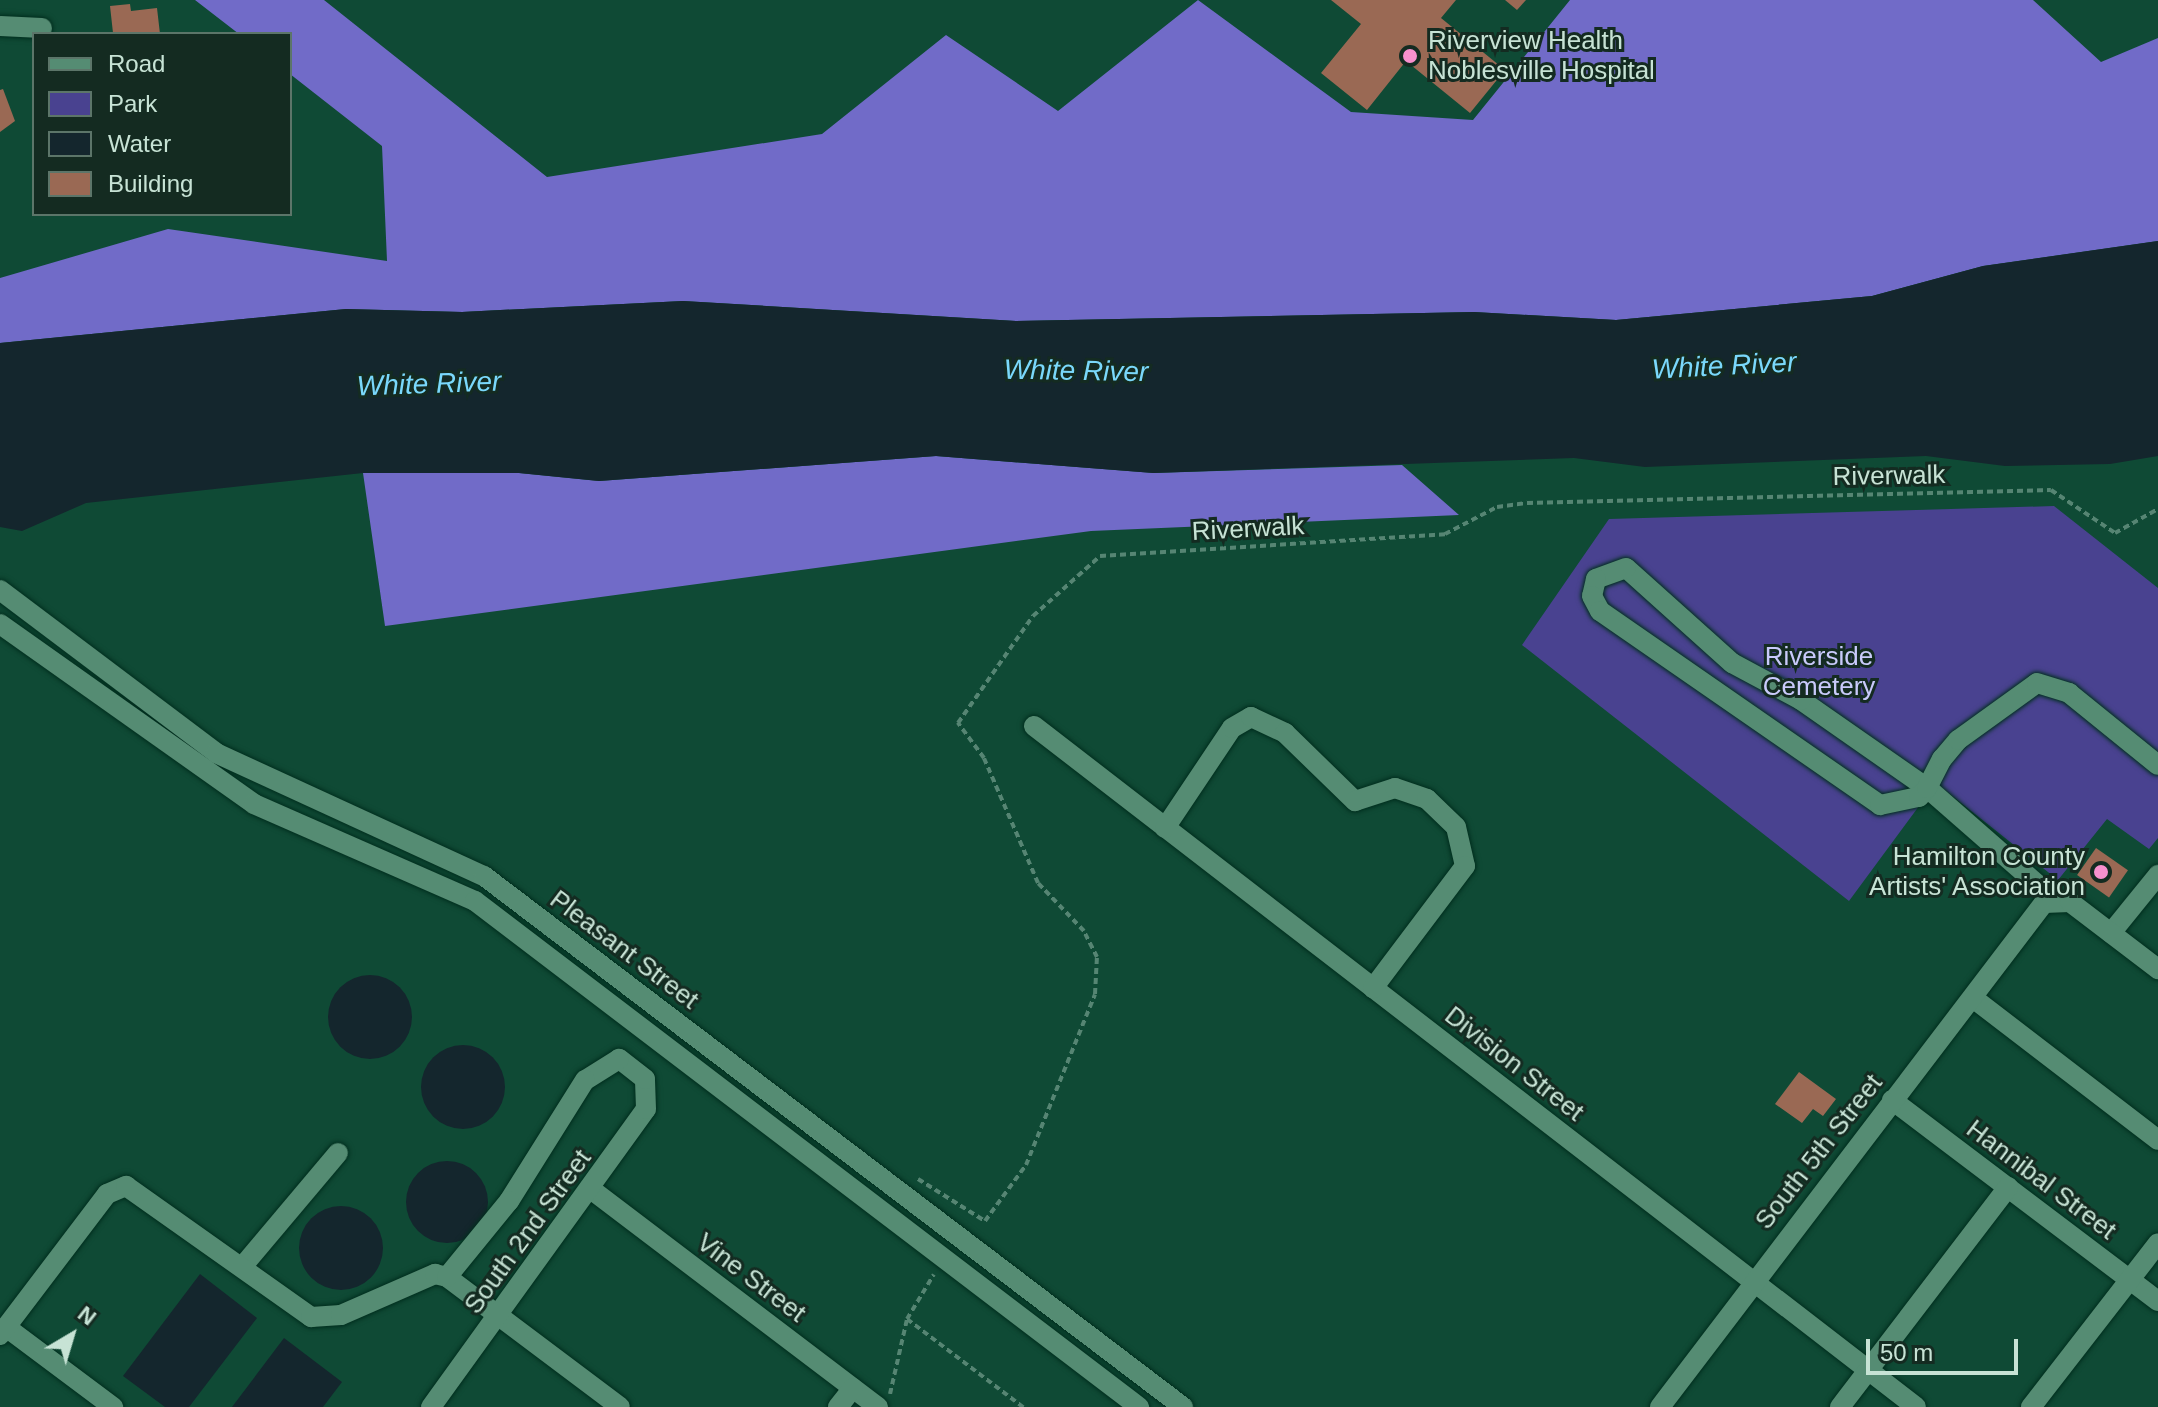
<!DOCTYPE html>
<html>
<head>
<meta charset="utf-8">
<style>
  body { margin:0 }
  #map { position:relative; width:2158px; height:1407px; overflow:hidden; background:#0f4a35; font-family:Helvetica,sans-serif }
  div>[style] { position:absolute }
  .green>* { inset:0; background:#494290 }
  .forest>* { inset:0; background:#716bc8 }
  .water>* { inset:0; background:#14262d }
  .round { border-radius:50% }
  .building>* { inset:0; background:#9a6954; transform-origin:0 0 }
  .path>* { height:4px; margin-top:-2px; transform-origin:0; background:repeating-linear-gradient(90deg,#568573 0 6px,transparent 0 10px) }
  .roads { filter:drop-shadow(0 0 2px #012e1e) drop-shadow(0 0 2px #012e1e) }
  .minor>* { height:20px; margin:-10px; padding:0 10px; transform-origin:10px; border-radius:10px; background:#558c73 }
  .dots>* { width:22px; height:22px; translate:-50% -50%; box-sizing:border-box; border:4px solid #142b21; border-radius:50% }
  span { translate:-50% -50%; white-space:nowrap; text-align:center; line-height:1.15; -webkit-text-stroke:6px #142b21; paint-order:stroke }
  .poi-label { font-size:26px; color:#c7e3d5 }
  .left { translate:0 -50%; text-align:left }
  .right { translate:-100% -50%; text-align:right }
  .street-label { font-size:26px; color:#c7e3d5 }
  .park-label { font-size:26px; color:#c9cafb }
  .water-label { font-size:28px; color:#7ad8fb; font-style:italic }
  .legend { position:absolute; left:32px; top:32px; width:260px; height:184px; box-sizing:border-box; background:#142b21; border:2px solid #5c7569; margin:0; padding:10px 14px; list-style:none; font-size:24px; color:#c7e3d5 }
  .legend li { display:flex; align-items:center; gap:16px; height:40px }
  .legend b { width:40px; border:2px solid #5c7569 }
  .north { position:absolute; left:32px; top:1295px; width:80px; height:80px; -webkit-text-stroke:6px #142b21; paint-order:stroke; rotate:38deg; font-size:22px; font-weight:700; line-height:32px; text-align:center; color:#c7e3d5 }
  .north::after { content:''; display:block; margin:auto; width:28px; height:36px; background:#c7e3d5; clip-path:polygon(50% 0,100% 100%,50% 72%,0 100%) }
  .scale { position:absolute; left:1866px; top:1339px; width:152px; height:36px; box-sizing:border-box; border:4px solid #c7e3d5; border-top:0; padding-left:10px; font-size:24px; line-height:28px; white-space:nowrap; color:#c7e3d5; -webkit-text-stroke:6px #142b21; paint-order:stroke }
</style>
</head>
<body>
<div id="map">
  <div class="green">
    <div style="clip-path:polygon(2054px 506px,2158px 588px,2158px 838px,2149px 849px,2107px 819px,2058px 880px,1936px 783px,1849px 901px,1522px 645px,1609px 519px)"></div>
  </div>
  <div class="forest">
    <div style="clip-path:polygon(195px 0,324px 0,547px 177px,822px 134px,946px 35px,1058px 111px,1198px 0,1351px 112px,1473px 120px,1570px 0,2033px 0,2101px 62px,2158px 38px,2158px 241px,1983px 266px,1872px 296px,1616px 320px,1474px 312px,1016px 321px,683px 301px,462px 312px,346px 309px,0 343px,0 278px,168px 229px,387px 261px,382px 146px,290px 74px,290px 34px,239px 34px)"></div>
    <div style="clip-path:polygon(936px 456px,1154px 473px,1402px 465px,1459px 515px,1091px 531px,385px 626px,363px 473px,519px 473px,599px 481px)"></div>
  </div>
  <div class="water">
    <div style="clip-path:polygon(2158px 241px,2158px 456px,2110px 464px,2005px 466px,1926px 456px,1645px 467px,1574px 458px,1153px 473px,936px 456px,599px 481px,519px 473px,363px 473px,86px 503px,22px 531px,0 527px,0 343px,346px 309px,462px 312px,683px 301px,1016px 321px,1474px 312px,1616px 320px,1872px 296px,1983px 266px)"></div>
    <div class="round" style="left:328px;top:975px;width:84px;height:84px"></div>
    <div class="round" style="left:421px;top:1045px;width:84px;height:84px"></div>
    <div class="round" style="left:406px;top:1161px;width:82px;height:82px"></div>
    <div class="round" style="left:299px;top:1206px;width:84px;height:84px"></div>
    <div style="clip-path:polygon(200px 1274px,257px 1318px,189px 1407px,165px 1407px,123px 1376px)"></div>
    <div style="clip-path:polygon(284px 1338px,342px 1382px,323px 1407px,232px 1407px)"></div>
  </div>
  <div class="building">
    <div style="clip-path:polygon(1331px 0,1456px 0,1441px 18px,1505px 70px,1470px 113px,1406px 61px,1367px 110px,1321px 73px,1361px 24px)"></div>
    <div style="clip-path:polygon(1505px 0,1526px 0,1517px 10px)"></div>
    <div style="clip-path:polygon(130px 4px,131px 11px,157px 8px,160px 34px,113px 33px,110px 6px)"></div>
    <div style="clip-path:polygon(3px 89px,15px 121px,0 132px,0 90px)"></div>
    <div style="left:2096px;top:848px;width:39px;height:33px;rotate:35deg"></div>
    <div style="clip-path:polygon(1799px 1072px,1836px 1099px,1823px 1116px,1813px 1109px,1802px 1123px,1775px 1104px)"></div>
  </div>
  <div class="path">
    <div style="left:918px;top:1179px;width:79px;rotate:32.1deg"></div>
    <div style="left:985px;top:1221px;width:69px;rotate:-53.8deg"></div>
    <div style="left:1026px;top:1165px;width:184px;rotate:-68deg"></div>
    <div style="left:1095px;top:994px;width:37px;rotate:-87deg"></div>
    <div style="left:1097px;top:957px;width:29px;rotate:-117deg"></div>
    <div style="left:1084px;top:931px;width:66px;rotate:-133.8deg"></div>
    <div style="left:1038px;top:883px;width:136px;rotate:-113.4deg"></div>
    <div style="left:984px;top:758px;width:44px;rotate:-126.6deg"></div>
    <div style="left:958px;top:723px;width:131px;rotate:-55deg"></div>
    <div style="left:1033px;top:616px;width:90px;rotate:-41.8deg"></div>
    <div style="left:1100px;top:556px;width:346px;rotate:-3.6deg"></div>
    <div style="left:1445px;top:534px;width:59px;rotate:-27.4deg"></div>
    <div style="left:1497px;top:507px;width:30px;rotate:-8deg"></div>
    <div style="left:1527px;top:503px;width:524px;rotate:-1.42deg"></div>
    <div style="left:2051px;top:490px;width:77px;rotate:33.9deg"></div>
    <div style="left:2115px;top:533px;width:49px;rotate:-29.2deg"></div>
    <div style="left:907px;top:1319px;width:146px;rotate:37.2deg"></div>
    <div style="left:890px;top:1394px;width:77px;rotate:-77.2deg"></div>
    <div style="left:907px;top:1319px;width:52px;rotate:-59deg"></div>
  </div>
  <div class="roads">
    <div class="minor">
      <div style="left:0;top:26px;width:42px;rotate:2.7deg"></div>
      <div style="left:0;top:590px;width:271px;rotate:37deg"></div>
      <div style="left:216px;top:753px;width:295px;rotate:24.7deg"></div>
      <div style="left:484px;top:876px;width:878px;rotate:37.22deg"></div>
      <div style="left:0;top:624px;width:311px;rotate:35.3deg"></div>
      <div style="left:254px;top:804px;width:241px;rotate:23.7deg"></div>
      <div style="left:475px;top:901px;width:835px;rotate:37.31deg"></div>
      <div style="left:1034px;top:726px;width:1114px;rotate:37.67deg"></div>
      <div style="left:1165px;top:828px;width:120px;rotate:-56.2deg"></div>
      <div style="left:1232px;top:728px;width:22px;rotate:-30deg"></div>
      <div style="left:1251px;top:717px;width:38px;rotate:25deg"></div>
      <div style="left:1285px;top:733px;width:98px;rotate:44.2deg"></div>
      <div style="left:1355px;top:801px;width:42px;rotate:-18deg"></div>
      <div style="left:1395px;top:788px;width:34px;rotate:19deg"></div>
      <div style="left:1427px;top:799px;width:40px;rotate:44deg"></div>
      <div style="left:1456px;top:827px;width:40px;rotate:77deg"></div>
      <div style="left:1465px;top:866px;width:153px;rotate:127deg"></div>
      <div style="left:2054px;top:899px;width:169px;rotate:-138.8deg"></div>
      <div style="left:1927px;top:788px;width:154px;rotate:-145.1deg"></div>
      <div style="left:1801px;top:700px;width:78px;rotate:-151.8deg"></div>
      <div style="left:1732px;top:663px;width:142px;rotate:-138.1deg"></div>
      <div style="left:1626px;top:568px;width:32px;rotate:160deg"></div>
      <div style="left:1596px;top:579px;width:17px;rotate:103deg"></div>
      <div style="left:1592px;top:596px;width:17px;rotate:62deg"></div>
      <div style="left:1600px;top:611px;width:341px;rotate:34.7deg"></div>
      <div style="left:1880px;top:805px;width:40px;rotate:-12deg"></div>
      <div style="left:1919px;top:797px;width:12px;rotate:-48deg"></div>
      <div style="left:1927px;top:788px;width:33px;rotate:-63deg"></div>
      <div style="left:1942px;top:759px;width:25px;rotate:-50deg"></div>
      <div style="left:1958px;top:740px;width:97px;rotate:-35.8deg"></div>
      <div style="left:2037px;top:683px;width:34px;rotate:17deg"></div>
      <div style="left:2069px;top:693px;width:114px;rotate:39deg"></div>
      <div style="left:2111px;top:933px;width:75px;rotate:-51deg"></div>
      <div style="left:1973px;top:998px;width:233px;rotate:37.5deg"></div>
      <div style="left:1892px;top:1100px;width:333px;rotate:37.1deg"></div>
      <div style="left:592px;top:1190px;width:359px;rotate:37.2deg"></div>
      <div style="left:242px;top:1267px;width:149px;rotate:-49.9deg"></div>
      <div style="left:6px;top:1327px;width:134px;rotate:36.8deg"></div>
      <div style="left:0;top:1335px;width:177px;rotate:-52.8deg"></div>
      <div style="left:107px;top:1194px;width:21px;rotate:-23deg"></div>
      <div style="left:126px;top:1186px;width:227px;rotate:35.3deg"></div>
      <div style="left:311px;top:1317px;width:30px;rotate:-4deg"></div>
      <div style="left:341px;top:1315px;width:103px;rotate:-23.6deg"></div>
      <div style="left:435px;top:1274px;width:12px;rotate:14deg"></div>
      <div style="left:447px;top:1277px;width:216px;rotate:36.9deg"></div>
      <div style="left:431px;top:1407px;width:367px;rotate:-54.2deg"></div>
      <div style="left:646px;top:1109px;width:30px;rotate:-92deg"></div>
      <div style="left:645px;top:1079px;width:33px;rotate:-142deg"></div>
      <div style="left:619px;top:1059px;width:40px;rotate:148deg"></div>
      <div style="left:585px;top:1080px;width:143px;rotate:122.1deg"></div>
      <div style="left:509px;top:1201px;width:98px;rotate:129.2deg"></div>
      <div style="left:838px;top:1407px;width:24px;rotate:-52deg"></div>
      <div style="left:1660px;top:1407px;width:634px;rotate:-52.7deg"></div>
      <div style="left:2044px;top:903px;width:26px;rotate:-2deg"></div>
      <div style="left:2070px;top:902px;width:111px;rotate:37.3deg"></div>
      <div style="left:1840px;top:1407px;width:277px;rotate:-52.6deg"></div>
      <div style="left:2031px;top:1407px;width:207px;rotate:-52.2deg"></div>
    </div>
  </div>
  <div class="dots">
    <div style="left:1410px;top:56px;background:#f790ce"></div>
    <div style="left:2101px;top:872px;background:#f790ce"></div>
  </div>
  <div class="poi-label">
    <span class="left" style="left:1428px;top:56px">Riverview Health<br>Noblesville Hospital</span>
    <span class="right" style="left:2085px;top:872px">Hamilton County<br>Artists' Association</span>
  </div>
  <div class="street-label">
    <span style="left:1889px;top:476px;rotate:-1deg">Riverwalk</span>
    <span style="left:1248px;top:529px;rotate:-3deg">Riverwalk</span>
    <span style="left:624px;top:950px;rotate:37deg">Pleasant Street</span>
    <span style="left:1514px;top:1064px;rotate:38deg">Division Street</span>
    <span style="left:1819px;top:1152px;rotate:-52deg">South 5th Street</span>
    <span style="left:2041px;top:1180px;rotate:37deg">Hannibal Street</span>
    <span style="left:528px;top:1232px;rotate:-54deg">South 2nd Street</span>
    <span style="left:751px;top:1278px;rotate:37deg">Vine Street</span>
  </div>
  <div class="park-label">
    <span style="left:1819px;top:672px">Riverside<br>Cemetery</span>
  </div>
  <div class="water-label">
    <span style="left:1724px;top:366px;rotate:-3deg">White River</span>
    <span style="left:1076px;top:371px;rotate:1deg">White River</span>
    <span style="left:429px;top:384px;rotate:-2deg">White River</span>
  </div>
  <ul class="legend">
  <li><b style="height:10px;background:#558c73"></b>Road</li>
  <li><b style="height:22px;background:#494290"></b>Park</li>
  <li><b style="height:22px;background:#14262d"></b>Water</li>
  <li><b style="height:22px;background:#9a6954"></b>Building</li>
  </ul>
  <div class="north">N</div>
  <div class="scale">50 m</div>
</div>
</body>
</html>
